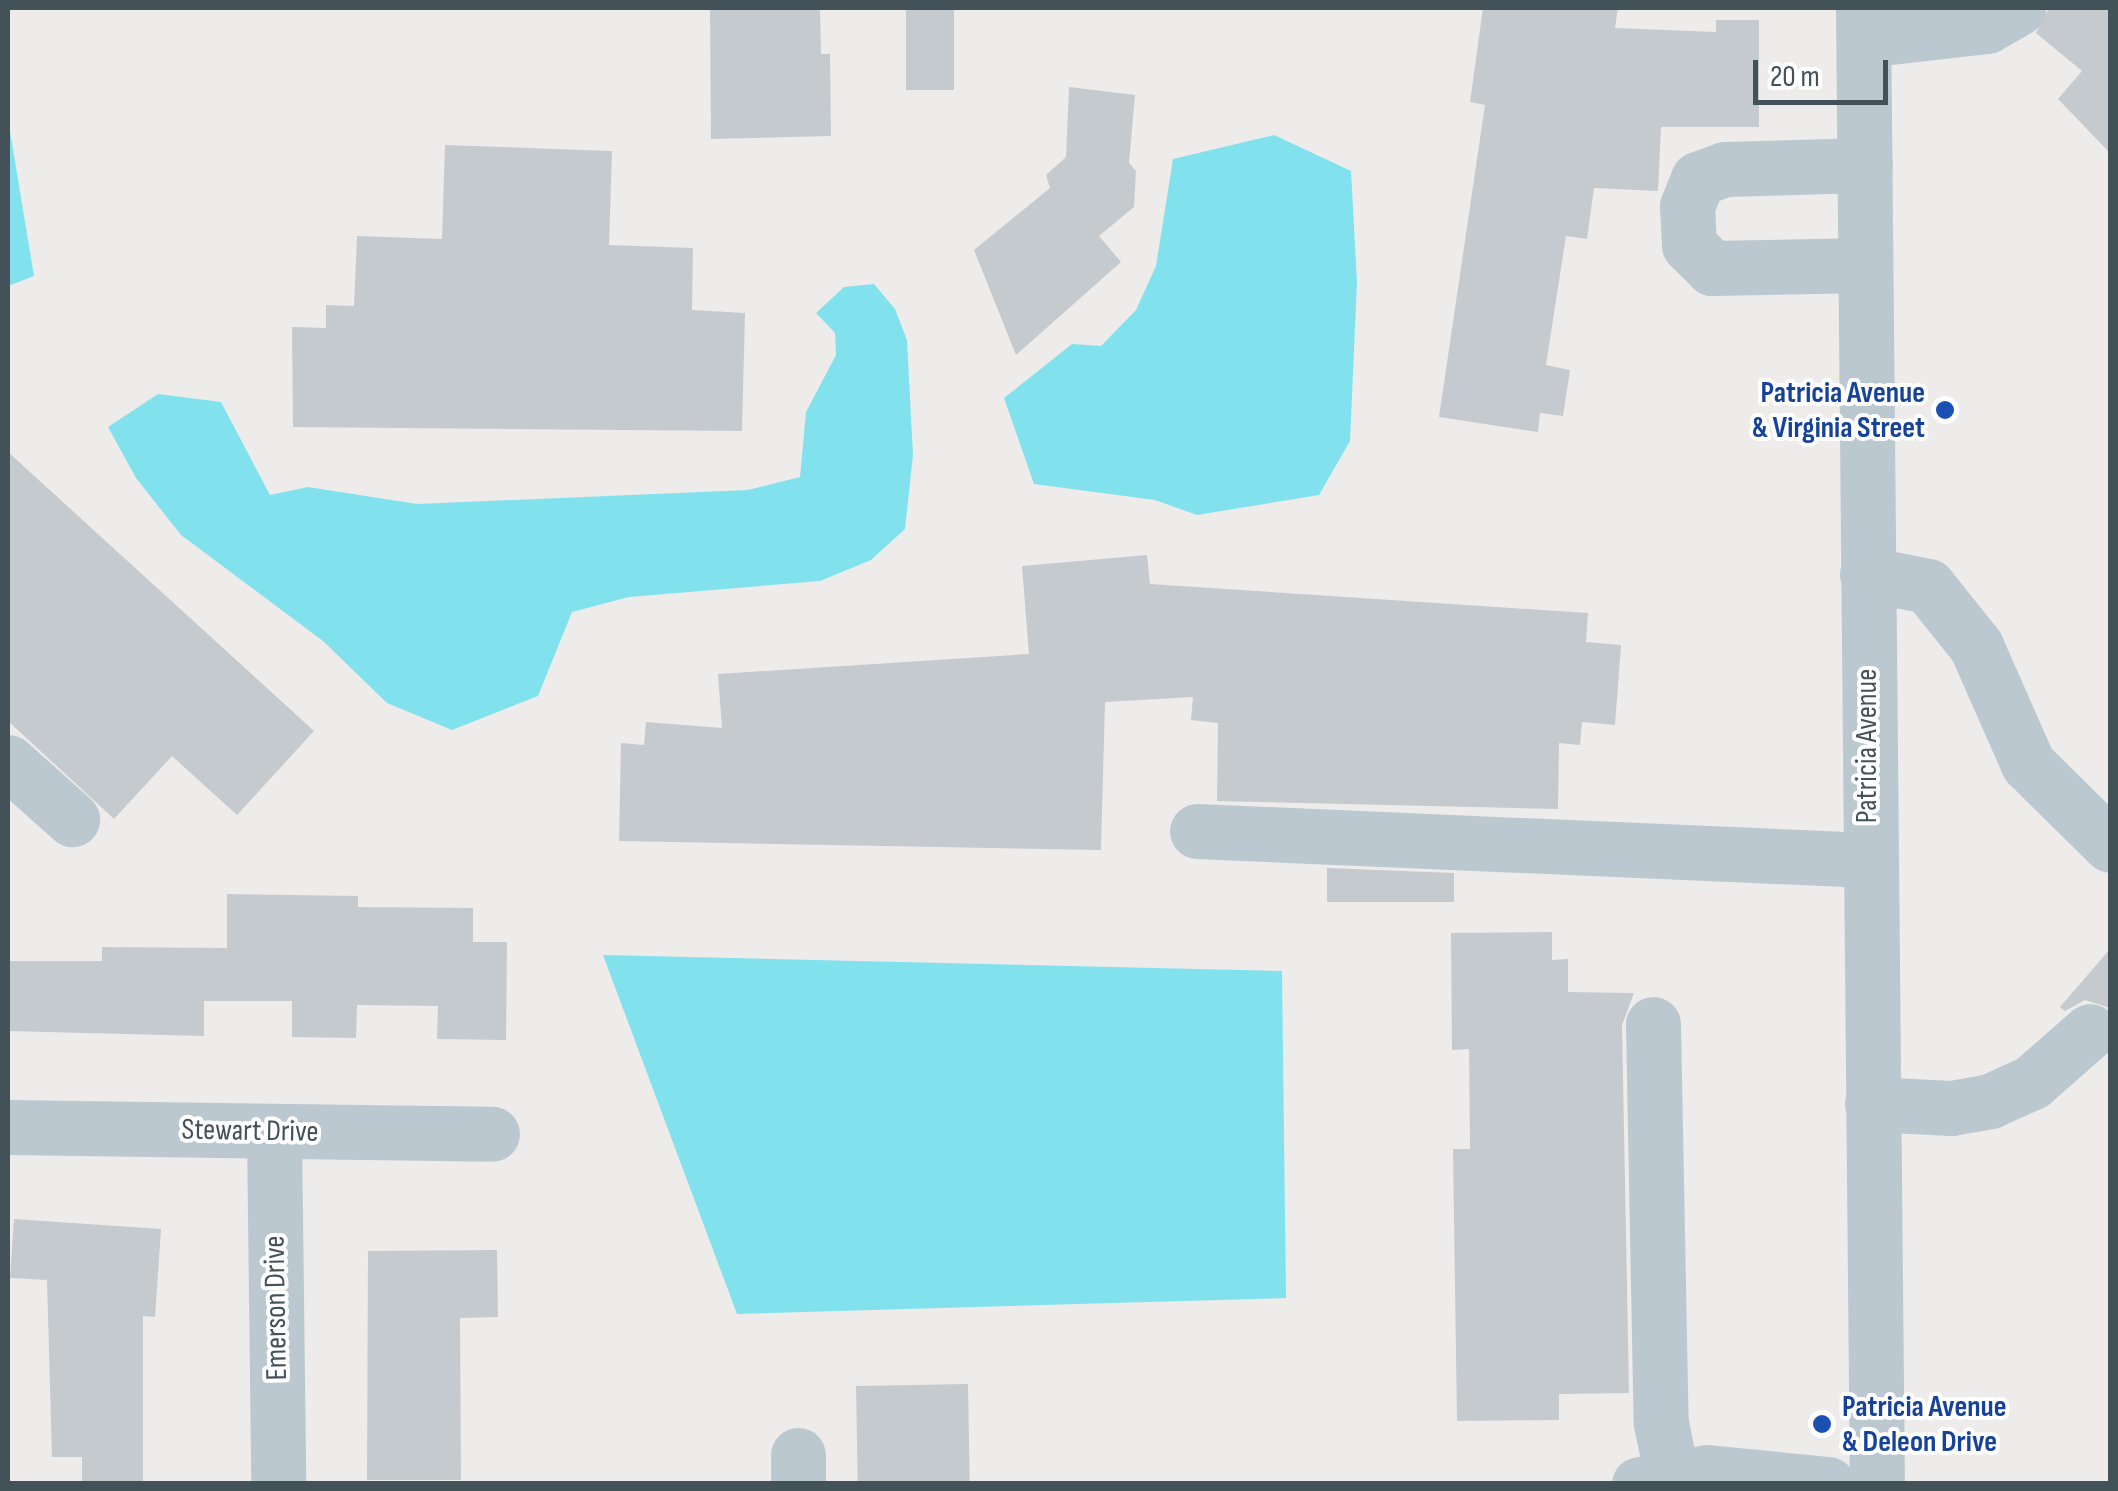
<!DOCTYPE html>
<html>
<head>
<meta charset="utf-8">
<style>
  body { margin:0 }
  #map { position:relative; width:2118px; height:1491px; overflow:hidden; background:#eeebeb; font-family:"Sofia Sans Condensed",sans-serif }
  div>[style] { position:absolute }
  .water>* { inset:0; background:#81e2ee }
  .building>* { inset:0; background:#c5cacf; transform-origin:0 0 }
  .minor>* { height:55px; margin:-27.5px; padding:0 27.5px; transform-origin:27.5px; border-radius:27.5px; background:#bbc8cf }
  .dots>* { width:28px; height:28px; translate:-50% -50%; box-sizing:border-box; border:5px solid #fff; border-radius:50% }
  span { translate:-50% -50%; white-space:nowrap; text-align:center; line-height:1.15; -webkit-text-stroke:8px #fff; paint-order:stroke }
  .transit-label { font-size:30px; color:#164399; font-weight:700 }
  .right { translate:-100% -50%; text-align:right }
  .left { translate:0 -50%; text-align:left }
  .street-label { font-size:30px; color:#435159 }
  .frame { position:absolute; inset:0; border:10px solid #435159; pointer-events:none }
  .scale { position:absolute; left:1753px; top:60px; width:135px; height:45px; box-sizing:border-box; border:5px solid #435159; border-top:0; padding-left:12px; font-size:30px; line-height:35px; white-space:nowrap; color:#435159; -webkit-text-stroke:8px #fff; paint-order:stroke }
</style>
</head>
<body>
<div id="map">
  <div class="water">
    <div style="clip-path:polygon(8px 119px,34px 276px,8px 286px)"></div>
    <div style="clip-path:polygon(1274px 135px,1351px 171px,1357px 282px,1350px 441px,1319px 495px,1197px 515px,1155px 500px,1034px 484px,1004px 398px,1072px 344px,1101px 346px,1136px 310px,1156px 266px,1173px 159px)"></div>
    <div style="clip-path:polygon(874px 284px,895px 309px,907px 340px,913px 455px,905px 529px,871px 560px,820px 581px,629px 597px,572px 612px,538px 696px,452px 730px,387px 703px,323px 641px,181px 535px,136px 478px,108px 427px,158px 394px,221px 402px,270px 495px,308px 487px,417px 504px,748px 490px,800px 477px,806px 412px,836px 355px,835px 333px,816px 313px,844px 287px)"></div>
    <div style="clip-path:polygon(603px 955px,1282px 971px,1286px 1298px,737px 1314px)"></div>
  </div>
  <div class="building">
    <div style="clip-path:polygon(710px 8px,820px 8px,821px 54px,830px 54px,831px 136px,711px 139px)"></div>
    <div style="left:906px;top:8px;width:48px;height:82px"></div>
    <div style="clip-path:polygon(1483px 8px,1618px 8px,1615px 28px,1716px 32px,1716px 20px,1759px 20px,1759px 127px,1661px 127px,1658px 191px,1594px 188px,1587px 239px,1566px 236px,1546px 365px,1570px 370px,1563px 416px,1540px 413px,1538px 432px,1439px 417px,1485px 105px,1470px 102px)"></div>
    <div style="clip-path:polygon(2049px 8px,2110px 8px,2110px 153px,2058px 99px,2082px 71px,2036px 33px)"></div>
    <div style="clip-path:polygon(1069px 87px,1135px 95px,1129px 163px,1136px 171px,1134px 207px,1099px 236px,1121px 262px,1016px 355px,974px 250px,1050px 188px,1046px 175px,1066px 157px)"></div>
    <div style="clip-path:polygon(445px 145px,612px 151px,609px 245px,693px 248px,692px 310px,745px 313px,742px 431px,293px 427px,292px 327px,326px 328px,326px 305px,354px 306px,357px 236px,442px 239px)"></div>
    <div style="clip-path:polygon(8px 452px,314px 731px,237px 815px,172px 756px,114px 819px,8px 721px)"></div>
    <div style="clip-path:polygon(1147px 555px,1150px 584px,1588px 613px,1586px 642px,1621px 645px,1615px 725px,1582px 722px,1580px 745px,1559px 743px,1558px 809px,1217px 801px,1218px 723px,1191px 720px,1193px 697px,1105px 702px,1101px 850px,619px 841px,621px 743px,644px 745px,646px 722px,722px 728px,718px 674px,1029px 654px,1022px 566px)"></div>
    <div style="clip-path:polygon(1327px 868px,1454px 873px,1454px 902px,1327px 902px)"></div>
    <div style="clip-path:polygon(227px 894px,358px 896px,358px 907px,473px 908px,473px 942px,507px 942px,506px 1040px,437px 1039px,438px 1006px,357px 1005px,356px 1038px,292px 1037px,292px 1001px,204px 1001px,204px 1036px,8px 1031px,8px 961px,102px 961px,102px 947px,227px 948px)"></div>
    <div style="clip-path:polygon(1552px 932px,1552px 960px,1568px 959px,1568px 992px,1634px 993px,1622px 1025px,1629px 1393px,1559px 1394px,1559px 1420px,1457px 1421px,1453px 1149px,1470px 1149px,1469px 1049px,1452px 1050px,1451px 933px)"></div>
    <div style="clip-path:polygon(2110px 949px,2110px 1008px,2085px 1000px,2065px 1011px,2060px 1007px)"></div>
    <div style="clip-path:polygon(14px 1219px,161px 1229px,155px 1317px,143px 1316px,143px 1484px,82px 1484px,82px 1457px,52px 1457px,47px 1280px,10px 1278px)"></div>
    <div style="clip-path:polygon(497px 1250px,498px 1317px,460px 1318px,461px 1480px,367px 1480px,368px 1251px)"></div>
    <div style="left:968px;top:1384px;width:100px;height:112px;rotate:89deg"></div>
  </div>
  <div class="minor">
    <div style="left:1863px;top:8px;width:1476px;rotate:89.46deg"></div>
    <div style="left:1864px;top:40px;width:124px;rotate:-6.5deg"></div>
    <div style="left:1987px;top:26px;width:36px;rotate:-30deg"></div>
    <div style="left:1865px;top:165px;width:140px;rotate:178.4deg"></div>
    <div style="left:1725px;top:169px;width:29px;rotate:160deg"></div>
    <div style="left:1698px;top:179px;width:29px;rotate:112deg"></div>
    <div style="left:1687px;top:206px;width:39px;rotate:87deg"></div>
    <div style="left:1689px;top:245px;width:33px;rotate:45deg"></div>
    <div style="left:1712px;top:268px;width:153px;rotate:-1.1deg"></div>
    <div style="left:1867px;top:574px;width:62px;rotate:11.1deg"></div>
    <div style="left:1928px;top:586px;width:77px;rotate:51.3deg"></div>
    <div style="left:1976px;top:646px;width:129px;rotate:66.2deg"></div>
    <div style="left:2028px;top:764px;width:115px;rotate:44.6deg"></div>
    <div style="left:8px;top:762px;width:86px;rotate:41.7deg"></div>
    <div style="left:1197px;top:831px;width:672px;rotate:2.47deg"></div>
    <div style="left:1653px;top:1024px;width:399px;rotate:88.9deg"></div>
    <div style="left:1661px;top:1423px;width:56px;rotate:78.7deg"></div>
    <div style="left:1872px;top:1104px;width:79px;rotate:2.9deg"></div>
    <div style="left:1951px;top:1108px;width:40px;rotate:-10deg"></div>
    <div style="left:1990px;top:1101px;width:46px;rotate:-24.3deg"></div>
    <div style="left:2032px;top:1082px;width:77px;rotate:-41.3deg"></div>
    <div style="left:8px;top:1127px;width:484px;rotate:0.8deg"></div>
    <div style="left:274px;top:1132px;width:352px;rotate:89.3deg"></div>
    <div style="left:798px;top:1484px;width:29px;rotate:-90deg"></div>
    <div style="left:1639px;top:1484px;width:69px;rotate:-10deg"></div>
    <div style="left:1707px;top:1472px;width:122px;rotate:5.7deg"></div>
  </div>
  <div class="dots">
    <div style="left:1945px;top:410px;background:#1a4fb4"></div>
    <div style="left:1822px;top:1424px;background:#1a4fb4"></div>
  </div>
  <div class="transit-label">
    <span class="right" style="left:1925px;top:410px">Patricia Avenue<br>&amp; Virginia Street</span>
    <span class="left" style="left:1842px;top:1424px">Patricia Avenue<br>&amp; Deleon Drive</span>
  </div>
  <div class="street-label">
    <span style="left:1867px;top:746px;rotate:-90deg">Patricia Avenue</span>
    <span style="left:250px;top:1131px;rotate:1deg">Stewart Drive</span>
    <span style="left:276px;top:1308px;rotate:-91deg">Emerson Drive</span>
  </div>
  <div class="frame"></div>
  <div class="scale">20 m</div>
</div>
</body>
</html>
